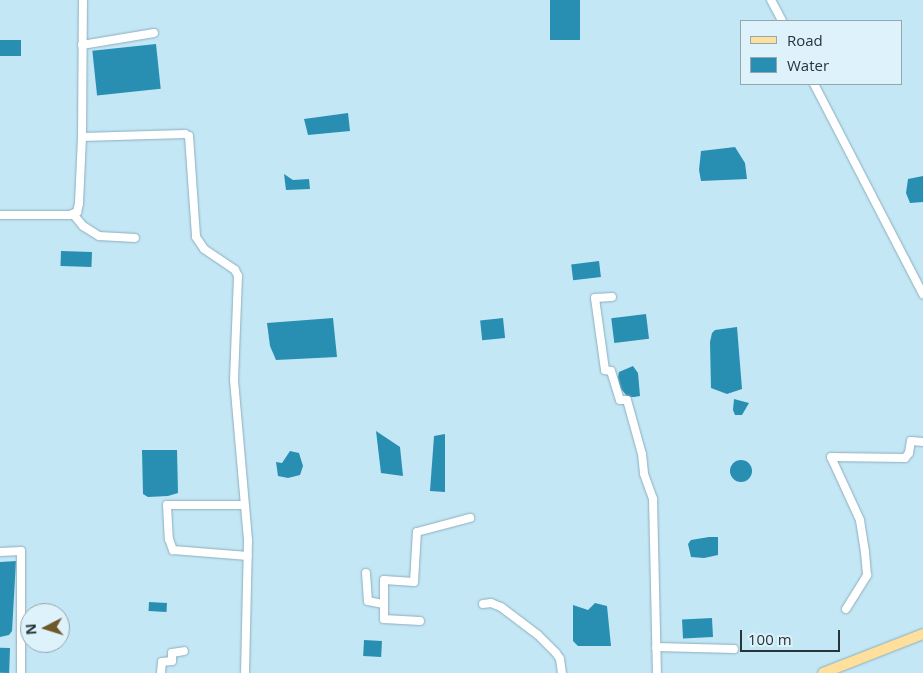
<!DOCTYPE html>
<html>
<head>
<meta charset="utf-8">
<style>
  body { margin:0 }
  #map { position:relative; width:923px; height:673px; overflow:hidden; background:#c4e7f6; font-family:"Open Sans",sans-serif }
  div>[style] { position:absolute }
  .water>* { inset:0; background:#288fb2; transform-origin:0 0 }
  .round { border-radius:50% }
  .roads { filter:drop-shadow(0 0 1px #8caebc) drop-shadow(0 0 1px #8caebc) }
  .minor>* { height:8px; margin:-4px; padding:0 4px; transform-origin:4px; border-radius:4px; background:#fff }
  .major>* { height:10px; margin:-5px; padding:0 5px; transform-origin:5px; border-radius:5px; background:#fee09c }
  span { translate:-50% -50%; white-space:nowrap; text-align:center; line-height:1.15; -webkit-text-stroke:4px #ddf2fb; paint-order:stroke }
  .legend { position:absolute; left:740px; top:20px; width:162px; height:65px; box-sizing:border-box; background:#ddf2fb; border:1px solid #94a6ae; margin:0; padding:6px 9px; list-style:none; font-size:15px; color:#27343a }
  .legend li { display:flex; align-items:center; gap:10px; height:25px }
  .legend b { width:25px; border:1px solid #94a6ae }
  .north { position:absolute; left:20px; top:603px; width:50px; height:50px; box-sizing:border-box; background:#ddf2fb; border:1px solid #94a6ae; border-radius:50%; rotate:265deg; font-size:14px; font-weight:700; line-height:20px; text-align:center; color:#27343a }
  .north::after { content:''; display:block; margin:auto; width:18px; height:22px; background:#6f5928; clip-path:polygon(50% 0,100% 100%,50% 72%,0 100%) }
  .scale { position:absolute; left:740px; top:630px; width:100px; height:22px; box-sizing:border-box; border:2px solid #27343a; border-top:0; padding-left:6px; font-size:15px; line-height:18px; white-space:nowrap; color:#27343a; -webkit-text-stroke:4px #ddf2fb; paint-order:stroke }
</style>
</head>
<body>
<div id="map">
  <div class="water">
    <div style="left:550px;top:0;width:30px;height:40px"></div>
    <div style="left:0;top:40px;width:21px;height:16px"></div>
    <div style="left:156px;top:44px;width:45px;height:64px;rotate:84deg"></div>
    <div style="clip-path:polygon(348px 113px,350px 131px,308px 135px,304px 119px)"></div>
    <div style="clip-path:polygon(735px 147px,745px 163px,747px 179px,701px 181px,699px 170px,701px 151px)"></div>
    <div style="clip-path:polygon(284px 174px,293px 180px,309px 179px,310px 189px,286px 190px)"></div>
    <div style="clip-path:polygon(923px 176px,923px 202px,910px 203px,906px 193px,908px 179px)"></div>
    <div style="left:61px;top:251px;width:31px;height:15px;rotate:2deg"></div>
    <div style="left:599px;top:261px;width:16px;height:28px;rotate:83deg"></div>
    <div style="left:646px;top:314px;width:25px;height:35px;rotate:83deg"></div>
    <div style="clip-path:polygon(333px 318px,337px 357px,276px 360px,270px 346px,267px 323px)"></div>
    <div style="left:503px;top:318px;width:20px;height:23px;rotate:84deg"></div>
    <div style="clip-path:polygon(737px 327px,742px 389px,727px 394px,711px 388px,710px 342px,712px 333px,715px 330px)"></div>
    <div style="clip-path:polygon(633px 366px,638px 373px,640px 396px,634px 397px,628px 397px,620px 388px,618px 377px,619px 372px)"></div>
    <div style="clip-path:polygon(734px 399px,749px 403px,742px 415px,735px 415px,733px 410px)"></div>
    <div style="clip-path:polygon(376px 431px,400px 447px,403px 476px,381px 473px)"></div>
    <div style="clip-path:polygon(445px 434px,445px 492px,430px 491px,434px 436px)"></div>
    <div style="clip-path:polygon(142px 450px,177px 450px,178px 493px,168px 496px,148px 497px,143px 494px)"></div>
    <div style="clip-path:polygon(290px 451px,299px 453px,303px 466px,300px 475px,288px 478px,278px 476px,276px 462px,282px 463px)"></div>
    <div class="round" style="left:730px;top:460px;width:22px;height:22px"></div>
    <div style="clip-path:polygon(709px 537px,718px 537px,718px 555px,704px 558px,691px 557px,688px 544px,691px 540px)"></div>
    <div style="clip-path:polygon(16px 561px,12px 631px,9px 635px,0 637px,0 562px)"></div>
    <div style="left:149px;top:602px;width:18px;height:9px;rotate:3deg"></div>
    <div style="clip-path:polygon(595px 603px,607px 606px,611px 646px,578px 646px,573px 641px,573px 605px,588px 610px)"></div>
    <div style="left:712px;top:618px;width:19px;height:30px;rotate:87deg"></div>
    <div style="left:364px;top:640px;width:18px;height:16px;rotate:3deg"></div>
    <div style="left:10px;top:648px;width:25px;height:10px;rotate:92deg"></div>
  </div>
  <div class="roads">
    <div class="minor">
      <div style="left:771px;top:0;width:24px;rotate:62deg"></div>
      <div style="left:82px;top:45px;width:73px;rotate:-9.5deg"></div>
      <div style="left:814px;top:84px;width:237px;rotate:62.6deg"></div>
      <div style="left:82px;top:137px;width:137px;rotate:-89.6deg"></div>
      <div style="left:73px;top:214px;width:16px;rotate:50deg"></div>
      <div style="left:83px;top:226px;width:19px;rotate:32deg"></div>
      <div style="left:99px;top:236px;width:36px;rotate:3deg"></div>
      <div style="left:0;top:215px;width:70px"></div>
      <div style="left:70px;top:215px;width:8px;rotate:-23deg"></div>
      <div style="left:77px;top:212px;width:9px;rotate:-77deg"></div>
      <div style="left:79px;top:203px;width:66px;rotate:-87.4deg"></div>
      <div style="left:82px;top:137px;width:103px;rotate:-1.7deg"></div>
      <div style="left:185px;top:134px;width:4px;rotate:27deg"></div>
      <div style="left:189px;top:136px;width:101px;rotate:86deg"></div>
      <div style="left:196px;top:237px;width:14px;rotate:56deg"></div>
      <div style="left:204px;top:249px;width:37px;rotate:34deg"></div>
      <div style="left:235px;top:270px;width:7px;rotate:63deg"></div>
      <div style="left:238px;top:276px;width:104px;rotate:92.2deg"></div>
      <div style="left:234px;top:380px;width:162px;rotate:85deg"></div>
      <div style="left:248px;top:541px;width:132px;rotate:91.3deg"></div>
      <div style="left:612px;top:297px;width:17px;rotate:177deg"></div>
      <div style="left:595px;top:298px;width:73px;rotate:82.1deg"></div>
      <div style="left:605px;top:370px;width:6px;rotate:9deg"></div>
      <div style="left:611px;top:371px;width:30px;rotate:73deg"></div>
      <div style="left:620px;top:400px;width:7px"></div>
      <div style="left:627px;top:400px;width:56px;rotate:74.5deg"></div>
      <div style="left:642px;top:454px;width:20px;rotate:84deg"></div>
      <div style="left:644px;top:474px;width:27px;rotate:70deg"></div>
      <div style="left:653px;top:499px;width:174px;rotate:88.7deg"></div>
      <div style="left:244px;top:505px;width:77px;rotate:180deg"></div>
      <div style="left:167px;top:505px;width:34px;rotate:87deg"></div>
      <div style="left:169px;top:539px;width:12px;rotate:70deg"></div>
      <div style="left:173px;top:550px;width:75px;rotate:4.6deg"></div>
      <div style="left:0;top:552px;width:21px;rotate:-3deg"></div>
      <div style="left:21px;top:551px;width:122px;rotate:90deg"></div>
      <div style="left:366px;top:573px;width:28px;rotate:86deg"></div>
      <div style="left:368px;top:601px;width:16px;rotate:11deg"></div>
      <div style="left:483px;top:604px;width:8px;rotate:-7deg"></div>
      <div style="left:491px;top:603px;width:11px;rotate:22deg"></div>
      <div style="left:501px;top:607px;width:46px;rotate:37.1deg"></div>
      <div style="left:538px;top:635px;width:25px;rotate:45deg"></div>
      <div style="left:556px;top:653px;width:7px;rotate:56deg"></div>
      <div style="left:560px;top:659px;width:14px;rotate:82deg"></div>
      <div style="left:846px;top:609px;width:40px;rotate:-58deg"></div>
      <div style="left:867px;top:575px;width:23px;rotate:-95deg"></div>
      <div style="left:865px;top:552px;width:32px;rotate:-99deg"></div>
      <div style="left:860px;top:520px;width:69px;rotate:-114.7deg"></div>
      <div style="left:831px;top:457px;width:74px;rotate:0.8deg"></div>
      <div style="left:905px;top:458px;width:6px;rotate:-51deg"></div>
      <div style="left:909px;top:453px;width:12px;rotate:-81deg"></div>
      <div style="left:911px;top:441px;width:12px;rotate:5deg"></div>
      <div style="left:420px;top:621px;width:36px;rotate:-177deg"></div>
      <div style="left:384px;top:619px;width:39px;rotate:-90deg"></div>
      <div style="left:384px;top:580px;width:30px;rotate:4deg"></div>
      <div style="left:414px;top:582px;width:50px;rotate:-86.6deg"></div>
      <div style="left:417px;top:532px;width:55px;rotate:-14.8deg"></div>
      <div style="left:656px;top:647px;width:78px;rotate:1.5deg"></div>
      <div style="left:161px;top:673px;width:11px;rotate:-85deg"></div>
      <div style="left:162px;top:662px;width:10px;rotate:-6deg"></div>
      <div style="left:172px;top:661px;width:8px;rotate:-90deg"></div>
      <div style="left:172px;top:653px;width:12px;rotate:-9deg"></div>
    </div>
    <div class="major">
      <div style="left:823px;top:673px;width:107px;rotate:-21.3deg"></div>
    </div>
  </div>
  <ul class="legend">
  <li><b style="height:6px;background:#fee09c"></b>Road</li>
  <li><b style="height:14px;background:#288fb2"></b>Water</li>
  </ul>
  <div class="north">N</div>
  <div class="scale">100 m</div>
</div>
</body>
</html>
